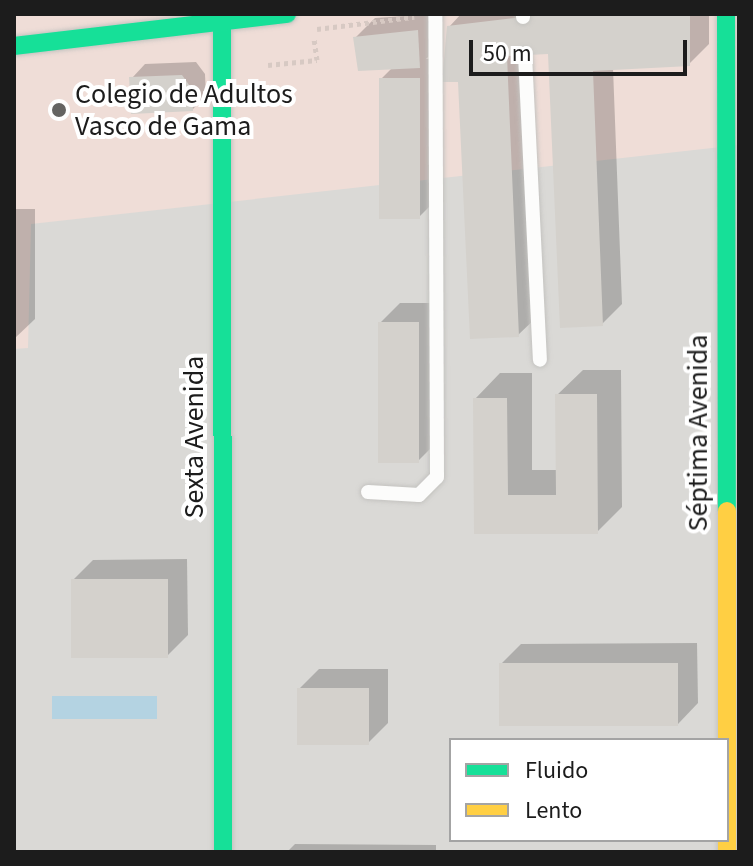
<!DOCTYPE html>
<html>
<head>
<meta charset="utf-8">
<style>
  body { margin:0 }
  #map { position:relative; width:753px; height:866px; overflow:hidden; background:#eceae4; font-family:"Source Sans 3",sans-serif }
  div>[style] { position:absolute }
  .residential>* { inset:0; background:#dad9d6 }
  .commercial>* { inset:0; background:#efddd7 }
  .water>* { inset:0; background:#b4d3e2; transform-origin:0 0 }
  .shadow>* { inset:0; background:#0003 }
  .building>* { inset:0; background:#d4d1cc; transform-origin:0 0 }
  .path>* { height:5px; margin-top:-2.5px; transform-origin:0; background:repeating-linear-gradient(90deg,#d7c9c3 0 4px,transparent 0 8px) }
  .roads { filter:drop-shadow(0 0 2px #c4c3c0) drop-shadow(0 0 2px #c4c3c0) }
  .lane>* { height:14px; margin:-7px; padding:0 7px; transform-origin:7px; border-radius:7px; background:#fcfcfb }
  .fast>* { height:18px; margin:-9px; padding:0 9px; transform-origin:9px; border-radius:9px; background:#16e098 }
  .slow>* { height:18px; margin:-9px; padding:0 9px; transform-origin:9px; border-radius:9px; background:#ffcf43 }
  .dots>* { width:22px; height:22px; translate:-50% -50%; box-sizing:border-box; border:4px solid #fff; border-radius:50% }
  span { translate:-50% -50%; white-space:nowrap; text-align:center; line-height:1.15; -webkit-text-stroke:8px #fff; paint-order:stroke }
  .poi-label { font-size:28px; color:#1c1c1c }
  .left { translate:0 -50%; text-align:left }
  .street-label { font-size:28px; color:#1c1c1c }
  .frame { position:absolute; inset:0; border:16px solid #1c1c1c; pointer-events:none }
  .legend { position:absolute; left:449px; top:738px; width:280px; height:104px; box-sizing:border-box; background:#fff; border:2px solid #a4a4a4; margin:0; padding:10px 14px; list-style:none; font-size:24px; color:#1c1c1c }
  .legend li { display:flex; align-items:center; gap:16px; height:40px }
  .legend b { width:40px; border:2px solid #a4a4a4 }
  .scale { position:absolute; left:469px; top:40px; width:218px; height:36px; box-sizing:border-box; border:4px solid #1c1c1c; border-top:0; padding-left:10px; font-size:24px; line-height:28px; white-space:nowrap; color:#1c1c1c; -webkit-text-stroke:6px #fff; paint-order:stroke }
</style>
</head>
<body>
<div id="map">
  <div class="residential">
    <div style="clip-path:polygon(evenodd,549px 14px,739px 14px,739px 852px,14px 852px,14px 78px,549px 14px,451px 740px,727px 740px,727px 840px,451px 840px,451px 740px)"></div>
  </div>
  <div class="commercial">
    <div style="clip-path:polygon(14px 14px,739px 14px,739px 145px,31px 224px,28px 348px,14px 349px)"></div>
  </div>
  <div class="water">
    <div style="left:52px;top:696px;width:105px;height:23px"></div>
  </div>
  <div class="shadow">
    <div style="clip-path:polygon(438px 14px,440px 45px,426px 59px,439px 59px,439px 197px,419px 217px,381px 79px,393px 67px,355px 38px,375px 18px)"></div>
    <div style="clip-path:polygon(461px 14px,709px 14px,709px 44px,689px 64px,613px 68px,622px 304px,602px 324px,550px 52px,527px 53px,539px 315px,518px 335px,449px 27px)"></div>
    <div style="clip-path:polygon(196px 62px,205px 74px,206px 96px,192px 110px,132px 78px,145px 64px)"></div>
    <div style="clip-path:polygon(14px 209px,35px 209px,35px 319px,14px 339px)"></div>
    <div style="clip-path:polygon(400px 303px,438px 303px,438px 441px,418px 461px,380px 323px)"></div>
    <div style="clip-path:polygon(583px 370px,621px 370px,622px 507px,597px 532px,476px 532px,475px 399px,500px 373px,532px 373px,532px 470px,558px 470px,557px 395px)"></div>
    <div style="clip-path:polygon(187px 559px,188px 635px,168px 655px,73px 580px,93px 560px)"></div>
    <div style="clip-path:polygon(697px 643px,698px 703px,678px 724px,501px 664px,521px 644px)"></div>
    <div style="clip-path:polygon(319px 669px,388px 669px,388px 723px,368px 743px,299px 689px)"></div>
    <div style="clip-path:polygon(295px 844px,436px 845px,436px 852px,287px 852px)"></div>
  </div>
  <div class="building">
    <div style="clip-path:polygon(549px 14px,690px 14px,690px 66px,593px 71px,603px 326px,560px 328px,548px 54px,507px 56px,519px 337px,470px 339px,458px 82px,442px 82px,447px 26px)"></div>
    <div style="clip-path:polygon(418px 30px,420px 68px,358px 71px,353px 37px)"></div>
    <div style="clip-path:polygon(182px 75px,192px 89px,193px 111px,131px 114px,129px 77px)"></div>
    <div style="left:379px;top:78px;width:41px;height:141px"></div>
    <div style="left:378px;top:322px;width:41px;height:141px"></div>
    <div style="clip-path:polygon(555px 394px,597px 394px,598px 534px,474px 534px,473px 398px,507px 398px,508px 495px,556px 495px)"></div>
    <div style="left:71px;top:579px;width:97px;height:79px"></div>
    <div style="left:499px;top:663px;width:179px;height:63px"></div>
    <div style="left:297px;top:688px;width:72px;height:57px"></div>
  </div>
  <div class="path">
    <div style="left:317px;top:29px;width:98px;rotate:-7.1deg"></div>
    <div style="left:268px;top:65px;width:49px;rotate:-5.8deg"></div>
    <div style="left:317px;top:60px;width:22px;rotate:-98deg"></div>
  </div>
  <div class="roads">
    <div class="lane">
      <div style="left:523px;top:14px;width:3px;rotate:90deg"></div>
      <div style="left:525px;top:55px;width:305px;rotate:87.2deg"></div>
      <div style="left:368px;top:492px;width:51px;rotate:3.4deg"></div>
      <div style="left:419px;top:495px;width:25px;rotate:-45deg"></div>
      <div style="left:437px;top:477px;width:463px;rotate:-90.2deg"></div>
    </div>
    <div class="fast">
      <div style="left:726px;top:14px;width:497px;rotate:89.9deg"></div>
      <div style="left:222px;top:22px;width:830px;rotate:89.93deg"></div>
      <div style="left:14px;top:46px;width:275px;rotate:-6.7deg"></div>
    </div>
    <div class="slow">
      <div style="left:727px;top:511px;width:341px;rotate:90deg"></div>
    </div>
  </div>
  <div class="dots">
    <div style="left:59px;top:110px;background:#656462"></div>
  </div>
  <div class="poi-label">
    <span class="left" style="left:75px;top:110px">Colegio de Adultos<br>Vasco de Gama</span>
  </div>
  <div class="street-label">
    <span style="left:698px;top:433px;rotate:-90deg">Séptima Avenida</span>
    <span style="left:194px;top:437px;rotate:-90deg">Sexta Avenida</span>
  </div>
  <div class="frame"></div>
  <ul class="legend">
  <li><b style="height:10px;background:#16e098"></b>Fluido</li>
  <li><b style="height:10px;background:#ffcf43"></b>Lento</li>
  </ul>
  <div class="scale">50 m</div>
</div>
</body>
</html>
